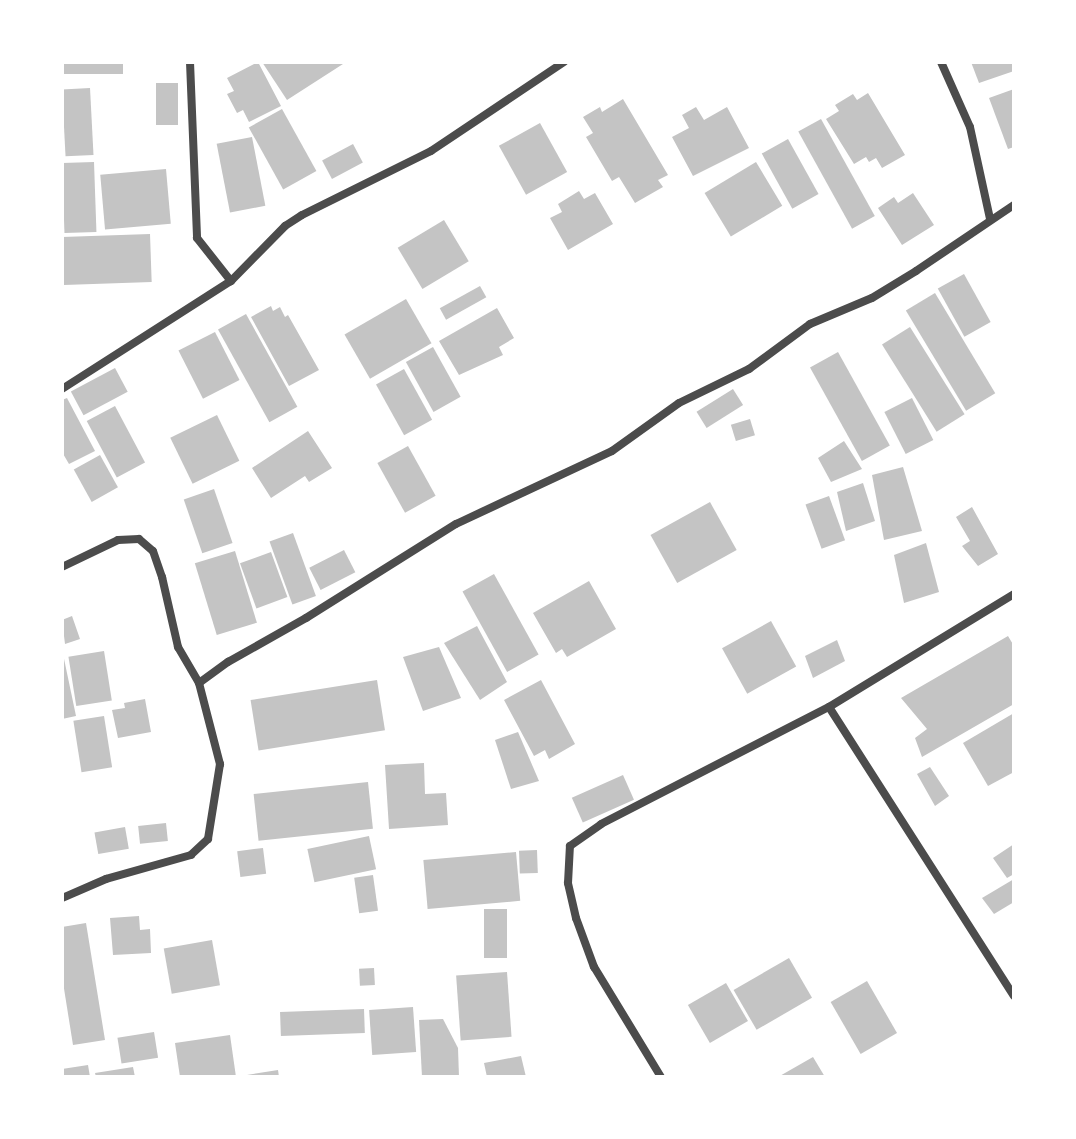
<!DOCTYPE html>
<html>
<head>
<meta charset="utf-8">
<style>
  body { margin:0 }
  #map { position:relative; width:1076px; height:1139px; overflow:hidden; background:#fff; font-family:"Source Sans 3",sans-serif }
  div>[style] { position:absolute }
  .building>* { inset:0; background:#c4c4c4; transform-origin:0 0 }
  .minor>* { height:8px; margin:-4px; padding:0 4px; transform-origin:4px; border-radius:4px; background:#4c4c4c }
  span { translate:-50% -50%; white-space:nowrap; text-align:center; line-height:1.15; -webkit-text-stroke:6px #fff; paint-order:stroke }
  .frame { position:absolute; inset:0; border:64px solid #fff; pointer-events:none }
</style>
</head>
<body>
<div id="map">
  <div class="building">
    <div style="left:62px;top:62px;width:61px;height:12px"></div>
    <div style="clip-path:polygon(258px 62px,281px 106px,249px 122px,243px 110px,237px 113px,227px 94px,234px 91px,227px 78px)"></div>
    <div style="clip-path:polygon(262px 62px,341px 62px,343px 64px,287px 100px)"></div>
    <div style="clip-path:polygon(971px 62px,1014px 62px,1014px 71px,979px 83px)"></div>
    <div style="left:156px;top:83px;width:22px;height:42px"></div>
    <div style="left:90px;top:88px;width:67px;height:28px;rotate:87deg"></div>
    <div style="clip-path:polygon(1014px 89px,1014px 147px,1008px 149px,989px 98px)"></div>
    <div style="clip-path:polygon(868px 93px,905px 155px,882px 168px,876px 158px,869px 162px,866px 157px,854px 164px,826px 119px,839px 111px,835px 105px,853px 94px,857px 100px)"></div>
    <div style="clip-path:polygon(623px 99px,668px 175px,658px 180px,663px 187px,635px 203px,619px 177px,612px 181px,586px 137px,593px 133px,583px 117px,600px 107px,602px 112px)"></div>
    <div style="clip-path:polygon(696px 107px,704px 120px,727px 107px,749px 148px,693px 176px,672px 137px,689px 128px,682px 115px)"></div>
    <div style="left:282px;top:109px;width:71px;height:38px;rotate:61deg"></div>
    <div style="left:821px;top:119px;width:111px;height:26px;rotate:61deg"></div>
    <div style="left:540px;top:123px;width:56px;height:47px;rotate:61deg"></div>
    <div style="left:252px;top:137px;width:70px;height:36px;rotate:79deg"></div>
    <div style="left:788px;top:139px;width:63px;height:30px;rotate:61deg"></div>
    <div style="left:353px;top:144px;width:21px;height:35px;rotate:62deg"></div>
    <div style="left:94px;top:162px;width:70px;height:32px;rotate:88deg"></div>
    <div style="left:756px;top:162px;width:51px;height:60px;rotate:59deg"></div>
    <div style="left:166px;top:169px;width:55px;height:66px;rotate:85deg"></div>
    <div style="clip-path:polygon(579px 191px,584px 199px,595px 193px,613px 224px,568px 250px,550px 218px,562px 212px,558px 204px)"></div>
    <div style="clip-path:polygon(913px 193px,934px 225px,902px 245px,878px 208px,894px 197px,898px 203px)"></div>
    <div style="left:444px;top:220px;width:48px;height:54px;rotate:59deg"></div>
    <div style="left:150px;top:234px;width:48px;height:88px;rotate:88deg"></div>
    <div style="left:964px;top:274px;width:55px;height:30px;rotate:61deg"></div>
    <div style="left:480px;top:286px;width:13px;height:46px;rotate:61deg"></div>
    <div style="left:935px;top:293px;width:117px;height:34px;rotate:59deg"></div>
    <div style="left:406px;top:299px;width:51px;height:71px;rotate:60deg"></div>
    <div style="clip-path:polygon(271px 306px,273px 311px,280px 307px,285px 317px,288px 315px,319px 370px,289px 386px,251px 317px)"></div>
    <div style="clip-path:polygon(497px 308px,514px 338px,499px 347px,503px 355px,459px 375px,439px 341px)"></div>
    <div style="left:246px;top:314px;width:106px;height:32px;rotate:61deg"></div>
    <div style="left:910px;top:327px;width:103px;height:33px;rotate:58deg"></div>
    <div style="left:215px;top:332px;width:54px;height:41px;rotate:63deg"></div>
    <div style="left:433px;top:347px;width:57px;height:31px;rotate:61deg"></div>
    <div style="left:838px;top:352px;width:107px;height:32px;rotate:61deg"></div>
    <div style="left:115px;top:368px;width:27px;height:50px;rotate:62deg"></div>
    <div style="left:404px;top:369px;width:58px;height:32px;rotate:61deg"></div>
    <div style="left:733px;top:389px;width:19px;height:43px;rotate:58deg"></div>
    <div style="clip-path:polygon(67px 398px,95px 451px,69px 464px,62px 452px,62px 400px)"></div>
    <div style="left:912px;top:398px;width:47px;height:31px;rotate:63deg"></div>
    <div style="left:115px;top:406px;width:64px;height:32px;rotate:62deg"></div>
    <div style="left:217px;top:415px;width:51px;height:52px;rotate:64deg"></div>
    <div style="left:750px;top:419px;width:17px;height:20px;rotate:73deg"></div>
    <div style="clip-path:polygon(308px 431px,332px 468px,309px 482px,305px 476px,271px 498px,252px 468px)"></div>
    <div style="clip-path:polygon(844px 441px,862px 469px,831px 482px,818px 458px)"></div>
    <div style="left:408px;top:446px;width:57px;height:35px;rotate:61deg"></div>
    <div style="left:100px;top:455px;width:37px;height:30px;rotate:61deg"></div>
    <div style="clip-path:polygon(903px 467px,922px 531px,884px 540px,872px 475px)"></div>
    <div style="clip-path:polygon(863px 483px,875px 521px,846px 531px,837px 492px)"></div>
    <div style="left:214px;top:489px;width:57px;height:32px;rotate:71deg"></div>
    <div style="left:829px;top:496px;width:47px;height:25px;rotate:70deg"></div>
    <div style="left:710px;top:502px;width:55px;height:68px;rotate:61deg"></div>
    <div style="clip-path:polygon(972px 507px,998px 554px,978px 566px,962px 546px,970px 541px,956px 517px)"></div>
    <div style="left:293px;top:533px;width:67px;height:25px;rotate:70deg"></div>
    <div style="clip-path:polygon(926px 543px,939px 592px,904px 603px,894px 555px)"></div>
    <div style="left:344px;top:550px;width:25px;height:39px;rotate:63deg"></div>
    <div style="left:235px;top:551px;width:75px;height:42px;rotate:73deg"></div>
    <div style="left:271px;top:552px;width:48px;height:33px;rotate:70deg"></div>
    <div style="left:494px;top:574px;width:92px;height:36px;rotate:61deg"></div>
    <div style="clip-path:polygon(589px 581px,616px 629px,567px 657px,562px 649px,556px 653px,533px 613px)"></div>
    <div style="clip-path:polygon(72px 616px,80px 639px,65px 644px,62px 620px)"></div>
    <div style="left:771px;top:621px;width:52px;height:56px;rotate:61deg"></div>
    <div style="clip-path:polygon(477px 626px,507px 682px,480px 700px,444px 643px)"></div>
    <div style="clip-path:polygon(1008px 636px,1014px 646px,1014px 704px,922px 757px,915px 738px,927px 729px,901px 698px)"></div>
    <div style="clip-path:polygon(837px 640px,845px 661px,813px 678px,805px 656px)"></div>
    <div style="clip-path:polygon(439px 647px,461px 698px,423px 711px,403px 657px)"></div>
    <div style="left:104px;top:651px;width:50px;height:36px;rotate:81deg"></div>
    <div style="clip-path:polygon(63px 654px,76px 716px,62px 719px,62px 655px)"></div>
    <div style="left:377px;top:680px;width:51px;height:128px;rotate:81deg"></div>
    <div style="clip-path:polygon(541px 680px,575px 744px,549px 759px,545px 750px,534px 756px,504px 700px)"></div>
    <div style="clip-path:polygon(145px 699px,151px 732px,118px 738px,112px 710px,125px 708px,124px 703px)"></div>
    <div style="clip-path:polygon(1014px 713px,1014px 772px,988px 786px,963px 743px)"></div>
    <div style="left:104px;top:716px;width:52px;height:31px;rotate:81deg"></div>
    <div style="clip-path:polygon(518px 732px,539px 781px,511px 789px,495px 740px)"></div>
    <div style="clip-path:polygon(424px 763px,425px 794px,446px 793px,448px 825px,389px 829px,385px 765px)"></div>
    <div style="clip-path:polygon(930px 767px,949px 796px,935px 806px,917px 774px)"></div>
    <div style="left:623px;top:775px;width:27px;height:56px;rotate:66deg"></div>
    <div style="left:368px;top:782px;width:47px;height:115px;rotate:84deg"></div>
    <div style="left:166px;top:823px;width:18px;height:28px;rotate:84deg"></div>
    <div style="left:125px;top:827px;width:22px;height:31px;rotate:80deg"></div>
    <div style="left:369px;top:836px;width:34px;height:63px;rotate:78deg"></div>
    <div style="clip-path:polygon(1014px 844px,1014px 874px,1007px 878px,993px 858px)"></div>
    <div style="left:263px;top:848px;width:26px;height:26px;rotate:83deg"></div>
    <div style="left:537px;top:850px;width:23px;height:18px;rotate:88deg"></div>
    <div style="left:516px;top:852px;width:49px;height:93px;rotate:85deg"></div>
    <div style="left:373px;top:875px;width:36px;height:19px;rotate:82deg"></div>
    <div style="clip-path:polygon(1014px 879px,1014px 902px,994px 914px,982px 898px)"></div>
    <div style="left:507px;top:909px;width:49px;height:23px;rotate:90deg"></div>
    <div style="clip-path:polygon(139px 916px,140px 930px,150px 929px,151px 953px,113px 955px,110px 918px)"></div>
    <div style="clip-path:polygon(86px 923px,105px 1040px,73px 1045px,62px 976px,62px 927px)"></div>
    <div style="left:212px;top:940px;width:46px;height:49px;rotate:80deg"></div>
    <div style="left:789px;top:958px;width:46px;height:64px;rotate:60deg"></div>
    <div style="left:374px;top:968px;width:17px;height:15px;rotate:87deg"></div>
    <div style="left:507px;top:972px;width:65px;height:51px;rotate:86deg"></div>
    <div style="left:867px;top:981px;width:60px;height:42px;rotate:60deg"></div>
    <div style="left:726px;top:983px;width:44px;height:44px;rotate:60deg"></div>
    <div style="left:413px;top:1007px;width:45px;height:44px;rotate:86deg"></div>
    <div style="left:364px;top:1009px;width:24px;height:84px;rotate:88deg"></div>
    <div style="clip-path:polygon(443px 1019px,458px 1048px,459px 1077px,422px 1077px,419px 1020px)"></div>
    <div style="left:154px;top:1032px;width:26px;height:37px;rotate:81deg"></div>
    <div style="clip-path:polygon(230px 1035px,236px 1077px,180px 1077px,175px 1043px)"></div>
    <div style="clip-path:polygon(521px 1056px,526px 1077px,487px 1077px,484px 1063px)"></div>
    <div style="clip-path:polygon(813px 1057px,825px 1077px,778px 1077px)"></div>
    <div style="clip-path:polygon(88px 1065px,90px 1077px,62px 1077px,62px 1069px)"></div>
    <div style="clip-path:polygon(133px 1067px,135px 1077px,96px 1077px,95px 1073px)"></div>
    <div style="clip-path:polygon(278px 1070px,279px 1077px,247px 1077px,247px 1075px)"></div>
  </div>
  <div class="minor">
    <div style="left:190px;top:62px;width:176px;rotate:87.7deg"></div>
    <div style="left:197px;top:238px;width:55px;rotate:51.7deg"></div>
    <div style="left:941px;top:62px;width:71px;rotate:66deg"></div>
    <div style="left:970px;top:127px;width:94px;rotate:77.7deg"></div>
    <div style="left:62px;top:389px;width:201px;rotate:-32.6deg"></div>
    <div style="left:231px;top:281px;width:77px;rotate:-45.5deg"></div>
    <div style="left:285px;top:226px;width:20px;rotate:-33deg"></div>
    <div style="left:302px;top:215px;width:144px;rotate:-26.4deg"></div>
    <div style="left:431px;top:151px;width:160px;rotate:-33.8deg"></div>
    <div style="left:62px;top:567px;width:62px;rotate:-25.7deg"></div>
    <div style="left:118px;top:540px;width:21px;rotate:-3deg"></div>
    <div style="left:139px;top:539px;width:18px;rotate:41deg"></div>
    <div style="left:153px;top:551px;width:28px;rotate:71deg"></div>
    <div style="left:162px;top:577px;width:72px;rotate:77.1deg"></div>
    <div style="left:178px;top:647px;width:42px;rotate:59.7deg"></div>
    <div style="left:199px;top:683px;width:84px;rotate:75.5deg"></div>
    <div style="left:220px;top:764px;width:76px;rotate:99.1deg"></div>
    <div style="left:208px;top:839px;width:23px;rotate:137deg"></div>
    <div style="left:191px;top:855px;width:88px;rotate:164.2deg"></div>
    <div style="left:106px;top:879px;width:48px;rotate:156.6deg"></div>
    <div style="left:199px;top:683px;width:36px;rotate:-36deg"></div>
    <div style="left:228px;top:662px;width:90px;rotate:-29.4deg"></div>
    <div style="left:306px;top:618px;width:177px;rotate:-32.1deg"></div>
    <div style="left:456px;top:524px;width:172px;rotate:-25.1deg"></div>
    <div style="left:612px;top:451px;width:82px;rotate:-35.6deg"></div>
    <div style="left:679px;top:403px;width:78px;rotate:-25.9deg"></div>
    <div style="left:749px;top:369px;width:76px;rotate:-36.4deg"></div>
    <div style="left:810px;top:324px;width:67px;rotate:-22.8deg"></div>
    <div style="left:872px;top:298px;width:52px;rotate:-31.5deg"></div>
    <div style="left:916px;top:271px;width:118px;rotate:-34deg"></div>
    <div style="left:829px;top:707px;width:343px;rotate:57.4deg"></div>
    <div style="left:661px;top:1077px;width:129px;rotate:-121.3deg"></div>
    <div style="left:594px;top:967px;width:52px;rotate:-110.2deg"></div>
    <div style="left:576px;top:918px;width:36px;rotate:-103deg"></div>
    <div style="left:568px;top:883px;width:37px;rotate:-87deg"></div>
    <div style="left:570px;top:846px;width:38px;rotate:-35deg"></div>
    <div style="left:601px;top:824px;width:256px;rotate:-27.2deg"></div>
    <div style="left:829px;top:707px;width:217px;rotate:-31.4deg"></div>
  </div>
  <div class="frame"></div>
</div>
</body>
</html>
